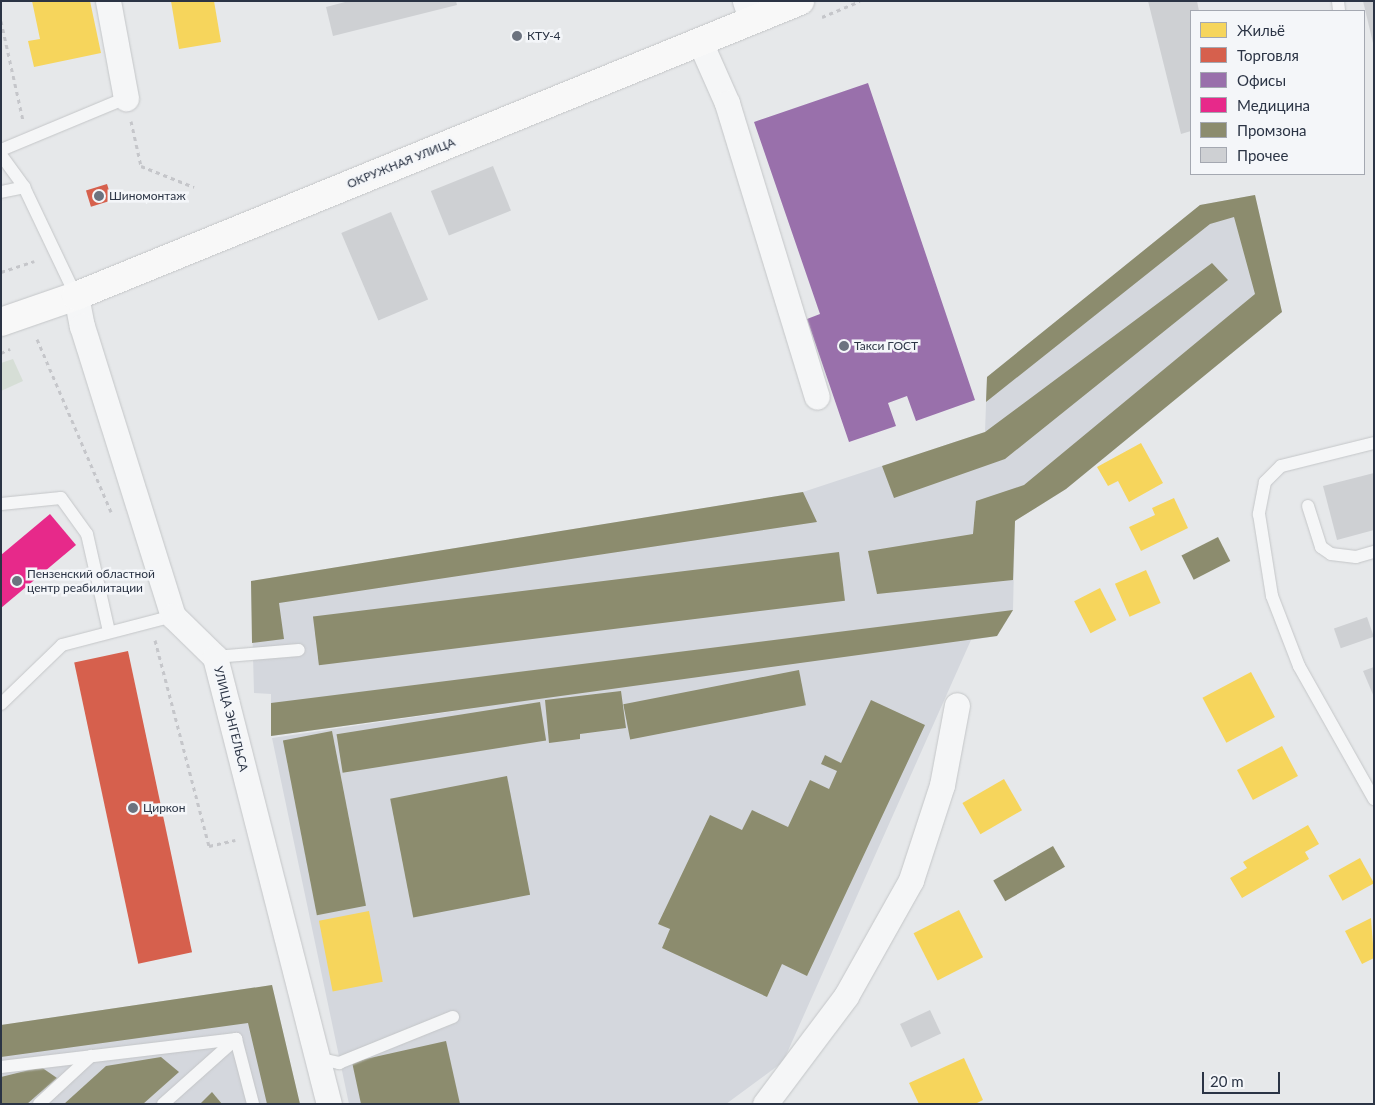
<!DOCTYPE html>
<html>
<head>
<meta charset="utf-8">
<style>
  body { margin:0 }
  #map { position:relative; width:1375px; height:1105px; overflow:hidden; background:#e6e8ea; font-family:Lato,sans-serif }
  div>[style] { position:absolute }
  .built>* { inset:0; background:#d4d7dd }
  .green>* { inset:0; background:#d6ded6 }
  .homes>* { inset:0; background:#f6d55c; transform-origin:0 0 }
  .shops>* { inset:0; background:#d6604d; transform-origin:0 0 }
  .offices>* { inset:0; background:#9970ab }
  .health>* { inset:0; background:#e7298a }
  .industry>* { inset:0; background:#8c8c6e; transform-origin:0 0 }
  .building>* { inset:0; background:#ced0d3; transform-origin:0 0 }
  .path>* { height:3px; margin-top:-1.5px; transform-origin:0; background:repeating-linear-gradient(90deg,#c5c6ca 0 4px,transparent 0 8px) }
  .roads { filter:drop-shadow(0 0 1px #c4c6c8) drop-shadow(0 0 1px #c4c6c8) }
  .service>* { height:12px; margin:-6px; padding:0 6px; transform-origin:6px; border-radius:6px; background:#f5f6f7 }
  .minor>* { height:25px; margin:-12.5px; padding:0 12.5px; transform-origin:12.5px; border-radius:12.5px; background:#f5f6f7 }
  .primary>* { height:28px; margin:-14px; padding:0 14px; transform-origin:14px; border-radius:14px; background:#f8f8f8 }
  .dots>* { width:14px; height:14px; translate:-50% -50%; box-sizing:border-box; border:2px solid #f4f6f9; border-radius:50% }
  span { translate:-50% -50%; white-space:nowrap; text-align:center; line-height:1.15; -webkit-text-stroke:5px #f4f6f9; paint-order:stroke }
  .poi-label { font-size:12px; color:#2b3445 }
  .left { translate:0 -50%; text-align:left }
  .street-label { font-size:12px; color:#2b3445 }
  .frame { position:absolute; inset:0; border:2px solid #2b3445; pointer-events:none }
  .legend { position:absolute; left:1190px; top:10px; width:175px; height:165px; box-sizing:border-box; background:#f4f6f9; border:1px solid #a4a8b1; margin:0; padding:6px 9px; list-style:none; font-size:15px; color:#2b3445 }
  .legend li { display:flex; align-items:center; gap:10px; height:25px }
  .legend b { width:25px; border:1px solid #a4a8b1 }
  .scale { position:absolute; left:1202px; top:1072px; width:78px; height:22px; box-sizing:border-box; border:2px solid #2b3445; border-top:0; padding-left:6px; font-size:15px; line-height:18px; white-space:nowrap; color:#2b3445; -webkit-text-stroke:4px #f4f6f9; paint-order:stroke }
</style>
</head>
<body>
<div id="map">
  <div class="built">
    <div style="clip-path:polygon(1255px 195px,1282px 312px,1066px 489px,1015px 521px,1013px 610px,997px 636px,971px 640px,783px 1062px,726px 1104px,349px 1104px,272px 738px,489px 706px,271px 736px,271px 694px,254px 693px,251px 581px,803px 492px,985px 432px,987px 377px,1200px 205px)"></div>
    <div style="clip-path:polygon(272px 985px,300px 1104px,1px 1104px,1px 1025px)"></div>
  </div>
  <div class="green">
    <div style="clip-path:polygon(13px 359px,23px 381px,1px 391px,1px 363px)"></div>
  </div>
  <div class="homes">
    <div style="clip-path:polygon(32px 1px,90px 1px,101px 53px,34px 67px,28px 41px,40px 39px)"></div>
    <div style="clip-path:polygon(171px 1px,214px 1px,221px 42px,179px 49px)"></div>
    <div style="clip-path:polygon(1141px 443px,1163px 483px,1129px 502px,1118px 481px,1108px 486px,1097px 467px)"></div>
    <div style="clip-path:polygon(1174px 498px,1188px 528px,1141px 551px,1129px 527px,1155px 515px,1152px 508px)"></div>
    <div style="left:1146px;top:570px;width:36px;height:34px;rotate:66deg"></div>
    <div style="left:1100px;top:588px;width:36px;height:29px;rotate:63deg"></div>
    <div style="left:1251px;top:672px;width:51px;height:55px;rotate:62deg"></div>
    <div style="left:1282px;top:746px;width:34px;height:51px;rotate:62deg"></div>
    <div style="left:1004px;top:779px;width:36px;height:48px;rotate:60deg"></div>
    <div style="clip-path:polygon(1308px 825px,1319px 844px,1305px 852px,1309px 859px,1242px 898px,1230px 878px,1247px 868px,1243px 862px)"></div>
    <div style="left:1360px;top:858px;width:29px;height:36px;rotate:61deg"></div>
    <div style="left:959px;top:910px;width:53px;height:51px;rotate:63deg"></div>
    <div style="left:369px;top:911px;width:72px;height:51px;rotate:79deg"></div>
    <div style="clip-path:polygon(1371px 918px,1374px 958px,1362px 964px,1345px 931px)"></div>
    <div style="clip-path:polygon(964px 1058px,983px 1100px,975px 1104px,919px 1104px,909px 1083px)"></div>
  </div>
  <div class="shops">
    <div style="left:107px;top:184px;width:17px;height:22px;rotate:73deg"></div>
    <div style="left:128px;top:651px;width:308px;height:55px;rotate:78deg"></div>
  </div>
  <div class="offices">
    <div style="clip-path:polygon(868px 83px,975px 400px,916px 421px,907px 396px,888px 403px,896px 426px,849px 442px,807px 319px,820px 314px,754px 122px)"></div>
  </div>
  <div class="health">
    <div style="clip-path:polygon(50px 514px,76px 545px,1px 608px,1px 555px)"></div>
  </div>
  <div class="industry">
    <div style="clip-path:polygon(1255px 195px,1282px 312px,1066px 489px,1015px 521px,1013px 580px,877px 594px,868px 551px,973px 534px,976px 501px,1024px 485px,1255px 294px,1234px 217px,1210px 224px,986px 402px,987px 377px,1200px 205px)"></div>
    <div style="clip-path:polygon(1212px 263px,1228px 280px,1005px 459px,894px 498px,882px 466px,985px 432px)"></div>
    <div style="clip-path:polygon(803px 492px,817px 522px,279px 603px,284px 639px,252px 643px,251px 581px)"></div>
    <div style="left:1218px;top:537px;width:27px;height:41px;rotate:63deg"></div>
    <div style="left:839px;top:552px;width:49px;height:530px;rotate:83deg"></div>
    <div style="clip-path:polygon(1013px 610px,997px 636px,271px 736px,271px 703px)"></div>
    <div style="left:799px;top:670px;width:36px;height:179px;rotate:79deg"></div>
    <div style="clip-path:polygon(621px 691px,626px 728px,580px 734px,580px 739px,549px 743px,545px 700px)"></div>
    <div style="clip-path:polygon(871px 700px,925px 725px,807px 976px,782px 964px,767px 997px,662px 948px,670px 929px,658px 924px,710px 815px,742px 830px,752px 810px,788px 827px,810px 780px,829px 789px,837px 771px,821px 764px,825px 755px,841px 763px)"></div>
    <div style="left:540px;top:702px;width:39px;height:206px;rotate:81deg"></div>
    <div style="left:332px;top:731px;width:178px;height:50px;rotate:79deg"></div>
    <div style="left:507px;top:776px;width:121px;height:119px;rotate:79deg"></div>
    <div style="left:1053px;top:846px;width:24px;height:69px;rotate:60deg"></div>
    <div style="clip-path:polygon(272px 985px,300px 1104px,267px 1104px,248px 1023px,1px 1057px,1px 1025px)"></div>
    <div style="clip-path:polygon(446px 1041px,460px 1104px,361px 1104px,352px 1062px)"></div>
    <div style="clip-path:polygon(161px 1057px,179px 1072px,143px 1104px,64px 1104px,106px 1066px)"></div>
    <div style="clip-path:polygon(41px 1067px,57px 1078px,27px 1104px,1px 1104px,1px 1077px)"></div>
    <div style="clip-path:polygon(212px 1092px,222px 1104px,200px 1104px)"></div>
  </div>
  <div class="building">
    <div style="clip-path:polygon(349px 1px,456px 1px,457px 5px,333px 36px,326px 7px)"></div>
    <div style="clip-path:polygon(1148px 1px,1197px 1px,1199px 11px,1191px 11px,1191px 131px,1181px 134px)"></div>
    <div style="clip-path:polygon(1363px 1px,1374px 1px,1374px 43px,1373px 43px)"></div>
    <div style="left:493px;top:166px;width:48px;height:67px;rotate:68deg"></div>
    <div style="left:391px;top:212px;width:95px;height:54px;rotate:67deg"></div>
    <div style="clip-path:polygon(1374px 473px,1374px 530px,1337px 540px,1323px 486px)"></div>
    <div style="left:1367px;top:617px;width:21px;height:35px;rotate:71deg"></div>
    <div style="clip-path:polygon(1374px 667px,1374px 697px,1363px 671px)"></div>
    <div style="left:930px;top:1010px;width:26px;height:33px;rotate:65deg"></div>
  </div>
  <div class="path">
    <div style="left:822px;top:17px;width:41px;rotate:-22.8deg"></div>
    <div style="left:1px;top:21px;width:101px;rotate:77.5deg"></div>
    <div style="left:131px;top:121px;width:46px;rotate:77.5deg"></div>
    <div style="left:141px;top:166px;width:57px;rotate:21.6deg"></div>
    <div style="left:1px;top:272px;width:35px;rotate:-18deg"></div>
    <div style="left:37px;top:339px;width:188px;rotate:66.8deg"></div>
    <div style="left:1px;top:353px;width:10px;rotate:-24deg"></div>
    <div style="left:155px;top:640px;width:213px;rotate:75.3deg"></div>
    <div style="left:209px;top:846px;width:27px;rotate:-13deg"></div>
  </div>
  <div class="roads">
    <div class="service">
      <div style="left:1338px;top:1px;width:10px;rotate:84deg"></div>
      <div style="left:1px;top:150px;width:135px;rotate:-22.6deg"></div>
      <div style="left:1px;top:155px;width:39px;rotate:54deg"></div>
      <div style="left:24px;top:187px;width:121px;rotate:64.5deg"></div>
      <div style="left:1px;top:192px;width:24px;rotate:-12deg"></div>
      <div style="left:1374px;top:443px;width:96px;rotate:166.1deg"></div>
      <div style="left:1281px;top:466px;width:23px;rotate:135deg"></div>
      <div style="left:1265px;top:482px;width:33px;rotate:101deg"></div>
      <div style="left:1259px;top:514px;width:83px;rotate:81deg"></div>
      <div style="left:1272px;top:596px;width:75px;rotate:68.9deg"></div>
      <div style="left:1299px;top:666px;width:153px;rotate:60.6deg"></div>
      <div style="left:1px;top:504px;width:60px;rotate:-5.7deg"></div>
      <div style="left:61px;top:498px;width:44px;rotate:54.2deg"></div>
      <div style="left:87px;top:534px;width:100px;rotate:77.3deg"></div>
      <div style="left:1308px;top:506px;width:43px;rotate:72.4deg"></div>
      <div style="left:1321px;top:547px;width:12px;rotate:35deg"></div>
      <div style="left:1331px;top:554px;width:25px;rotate:7deg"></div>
      <div style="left:1356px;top:557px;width:19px;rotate:-16deg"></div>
      <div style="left:215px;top:657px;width:84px;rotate:-4.8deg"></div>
      <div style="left:1px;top:704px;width:85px;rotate:-44deg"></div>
      <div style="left:62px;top:645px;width:115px;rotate:-14.6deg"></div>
      <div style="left:317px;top:1058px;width:23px;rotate:13deg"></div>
      <div style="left:339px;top:1063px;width:123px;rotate:-22deg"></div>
      <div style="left:1px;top:1067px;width:237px;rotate:-6.8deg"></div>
      <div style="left:236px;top:1039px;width:67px;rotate:75.3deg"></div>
      <div style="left:39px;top:1104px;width:71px;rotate:-42.7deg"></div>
      <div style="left:163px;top:1104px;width:98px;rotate:-41.7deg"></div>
    </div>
    <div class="minor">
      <div style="left:108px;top:1px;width:99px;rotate:79.5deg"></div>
      <div style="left:745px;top:1px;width:21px;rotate:71deg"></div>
      <div style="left:700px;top:42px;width:67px;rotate:66.1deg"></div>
      <div style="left:727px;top:103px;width:307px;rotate:73deg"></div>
      <div style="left:76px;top:296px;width:31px;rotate:79deg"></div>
      <div style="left:82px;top:326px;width:304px;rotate:72.6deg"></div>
      <div style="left:173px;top:616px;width:59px;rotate:44.3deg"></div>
      <div style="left:215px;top:657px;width:461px;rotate:75.7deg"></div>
      <div style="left:765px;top:1104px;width:135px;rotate:-53.1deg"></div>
      <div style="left:846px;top:996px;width:133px;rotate:-60.7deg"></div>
      <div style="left:911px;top:880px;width:100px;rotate:-71.9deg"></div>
      <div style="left:942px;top:785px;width:81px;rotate:-79.4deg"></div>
    </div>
    <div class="primary">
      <div style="left:1px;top:322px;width:79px;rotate:-19.1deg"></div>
      <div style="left:76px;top:296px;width:782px;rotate:-22.17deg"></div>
    </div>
  </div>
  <div class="dots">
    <div style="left:517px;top:36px;background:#6c737f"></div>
    <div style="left:99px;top:196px;background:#6c737f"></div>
    <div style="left:844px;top:346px;background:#6c737f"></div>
    <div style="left:17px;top:581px;background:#6c737f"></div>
    <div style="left:133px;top:808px;background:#6c737f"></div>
  </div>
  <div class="poi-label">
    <span class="left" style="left:527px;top:36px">КТУ-4</span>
    <span class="left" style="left:109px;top:196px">Шиномонтаж</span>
    <span class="left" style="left:854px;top:346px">Такси ГОСТ</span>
    <span class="left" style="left:27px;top:581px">Пензенский областной<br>центр реабилитации</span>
    <span class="left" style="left:143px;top:808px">Циркон</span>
  </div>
  <div class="street-label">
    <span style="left:401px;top:163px;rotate:-22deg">ОКРУЖНАЯ УЛИЦА</span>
    <span style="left:231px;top:719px;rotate:76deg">УЛИЦА ЭНГЕЛЬСА</span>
  </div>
  <div class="frame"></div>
  <ul class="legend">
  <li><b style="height:14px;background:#f6d55c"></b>Жильё</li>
  <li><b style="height:14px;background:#d6604d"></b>Торговля</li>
  <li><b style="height:14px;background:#9970ab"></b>Офисы</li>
  <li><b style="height:14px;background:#e7298a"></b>Медицина</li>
  <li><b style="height:14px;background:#8c8c6e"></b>Промзона</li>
  <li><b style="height:14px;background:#ced0d3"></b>Прочее</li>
  </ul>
  <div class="scale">20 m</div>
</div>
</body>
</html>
